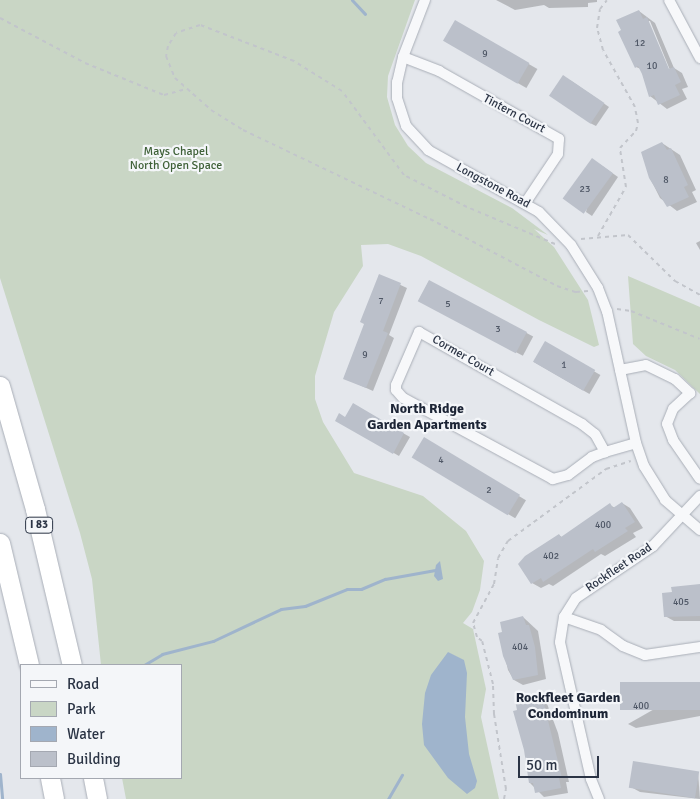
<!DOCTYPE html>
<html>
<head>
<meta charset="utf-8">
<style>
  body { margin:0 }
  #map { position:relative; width:700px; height:799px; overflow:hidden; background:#e4e7ec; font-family:Signika,sans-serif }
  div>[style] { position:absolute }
  .green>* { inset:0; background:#c9d6c5 }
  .water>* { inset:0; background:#9fb4cc }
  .shadow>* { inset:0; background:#0003; transform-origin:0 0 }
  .stream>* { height:3px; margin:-1.5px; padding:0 1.5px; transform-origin:1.5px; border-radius:1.5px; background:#9fb4cc }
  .building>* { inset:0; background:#bbc0ca; transform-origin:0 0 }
  .path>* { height:2px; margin-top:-1px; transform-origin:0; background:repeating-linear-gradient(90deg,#c2c5cb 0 4px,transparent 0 8px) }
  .roads { filter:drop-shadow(0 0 1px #a9aeb7) drop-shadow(0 0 1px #a9aeb7) }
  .street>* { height:10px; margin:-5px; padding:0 5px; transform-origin:5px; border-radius:5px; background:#f7f8fa }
  .highway>* { height:19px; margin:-9.5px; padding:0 9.5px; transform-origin:9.5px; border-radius:9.5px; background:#fff }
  span { translate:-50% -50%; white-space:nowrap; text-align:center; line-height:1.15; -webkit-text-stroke:4.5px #f4f6f9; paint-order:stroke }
  .number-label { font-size:10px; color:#4f5766 }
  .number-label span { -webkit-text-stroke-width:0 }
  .shield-label span { padding:1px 4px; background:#f4f6f9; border:1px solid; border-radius:4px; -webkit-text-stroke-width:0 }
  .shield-label { font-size:11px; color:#2b3445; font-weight:700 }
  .street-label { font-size:12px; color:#2b3445 }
  .park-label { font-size:12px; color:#3f6138 }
  .neighbourhood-label { font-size:14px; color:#1d2536; font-weight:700 }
  .legend { position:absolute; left:20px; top:664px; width:162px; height:115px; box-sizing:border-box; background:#f4f6f9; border:1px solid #a4a8b1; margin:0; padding:6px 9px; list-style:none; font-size:15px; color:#2b3445 }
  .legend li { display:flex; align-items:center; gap:10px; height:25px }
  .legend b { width:25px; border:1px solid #a4a8b1 }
  .scale { position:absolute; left:518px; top:756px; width:81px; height:22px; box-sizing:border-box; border:2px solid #2b3445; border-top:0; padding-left:6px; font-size:15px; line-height:18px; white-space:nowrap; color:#2b3445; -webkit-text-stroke:4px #f4f6f9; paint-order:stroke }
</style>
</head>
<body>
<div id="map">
  <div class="green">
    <div style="clip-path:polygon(0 0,415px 0,388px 76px,387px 97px,395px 125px,408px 146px,426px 163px,512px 208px,548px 235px,534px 229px,554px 247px,588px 300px,599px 345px,594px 347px,539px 320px,421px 256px,388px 244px,361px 245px,363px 266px,334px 312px,315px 376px,315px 399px,323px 422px,354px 473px,423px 496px,466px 531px,484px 561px,480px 590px,472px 612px,463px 623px,473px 629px,486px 689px,481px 717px,499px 799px,126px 799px,122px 778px,181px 778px,181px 665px,101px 665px,92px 579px,80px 533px,0 278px)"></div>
    <div style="clip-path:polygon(628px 276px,700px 307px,700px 394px,675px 370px,646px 356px,633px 344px)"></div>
  </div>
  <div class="water">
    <div style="clip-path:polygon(440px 561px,443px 579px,438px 581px,434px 576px,436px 565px)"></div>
    <div style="clip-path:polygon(448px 652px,464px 660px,467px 673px,465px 717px,469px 754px,477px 781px,475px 788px,467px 794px,448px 778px,424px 745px,422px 724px,425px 693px,431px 675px)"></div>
  </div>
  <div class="shadow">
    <div style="clip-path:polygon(496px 0,597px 0,597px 2px,588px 3px,588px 7px,549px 8px,544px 5px,515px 10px)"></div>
    <div style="clip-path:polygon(evenodd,639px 11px,655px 23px,674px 68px,682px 73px,688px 87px,682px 89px,687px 99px,667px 109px,650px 96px,641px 69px,636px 67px,639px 11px,648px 21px,650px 21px,672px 75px,670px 76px,648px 21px)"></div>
    <div style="left:456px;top:22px;width:94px;height:22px;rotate:30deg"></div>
    <div style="clip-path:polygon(570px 80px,609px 107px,596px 126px,590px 123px)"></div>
    <div style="clip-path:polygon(662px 143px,680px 155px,696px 190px,692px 192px,697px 202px,677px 211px,660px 198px,650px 178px)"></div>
    <div style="clip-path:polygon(598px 163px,618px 177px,592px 216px,586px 212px)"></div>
    <div style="clip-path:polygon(700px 241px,700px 250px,696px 243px)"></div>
    <div style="clip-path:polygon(379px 275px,407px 288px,389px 335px,394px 338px,373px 391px,344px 378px,365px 324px)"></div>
    <div style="left:429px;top:281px;width:118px;height:22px;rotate:28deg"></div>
    <div style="left:545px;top:343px;width:64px;height:22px;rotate:30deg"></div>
    <div style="clip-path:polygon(353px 405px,410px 437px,399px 456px,336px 420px,346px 418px)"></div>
    <div style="left:424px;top:439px;width:119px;height:21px;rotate:31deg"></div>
    <div style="clip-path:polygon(622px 503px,630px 508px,643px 528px,633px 533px,636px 537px,605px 556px,601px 554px,553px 586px,549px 584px,541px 588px,532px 583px,520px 564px,559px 535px,563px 538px,610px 505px,615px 508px)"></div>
    <div style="clip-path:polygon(700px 585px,700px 621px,674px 621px,665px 616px,673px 593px)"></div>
    <div style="clip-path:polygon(523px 617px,538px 631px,546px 679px,523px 685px,514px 680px,508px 670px,500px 634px)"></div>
    <div style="clip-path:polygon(700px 683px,700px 716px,636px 728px,628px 724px)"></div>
    <div style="clip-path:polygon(538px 696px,546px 701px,558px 733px,569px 782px,566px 782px,568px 793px,544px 797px,530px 783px)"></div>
    <div style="clip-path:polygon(698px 772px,700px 799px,640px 792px,631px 787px)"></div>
  </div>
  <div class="stream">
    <div style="left:352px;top:0;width:19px;rotate:47deg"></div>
    <div style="left:144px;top:665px;width:21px;rotate:-31deg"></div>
    <div style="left:162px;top:654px;width:53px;rotate:-14.3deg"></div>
    <div style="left:213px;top:641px;width:75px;rotate:-25.2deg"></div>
    <div style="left:281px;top:609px;width:24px;rotate:-7deg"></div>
    <div style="left:305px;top:606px;width:45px;rotate:-22deg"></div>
    <div style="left:347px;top:589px;width:14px"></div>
    <div style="left:361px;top:589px;width:26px;rotate:-23deg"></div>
    <div style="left:385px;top:579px;width:51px;rotate:-10.2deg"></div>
    <div style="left:0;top:774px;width:25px;rotate:85deg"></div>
    <div style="left:388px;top:799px;width:28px;rotate:-60deg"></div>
  </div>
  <div class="building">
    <div style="clip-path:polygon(639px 10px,643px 19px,647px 17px,669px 69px,674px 67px,681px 82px,675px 85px,680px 95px,658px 105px,654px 95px,649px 97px,642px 74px,638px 66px,635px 68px,618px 32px,621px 30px,616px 20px)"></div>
    <div style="left:455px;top:20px;width:86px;height:24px;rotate:30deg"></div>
    <div style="left:563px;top:75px;width:50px;height:25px;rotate:34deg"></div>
    <div style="clip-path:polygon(662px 142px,667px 150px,671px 148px,688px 185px,684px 187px,689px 197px,667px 207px,649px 178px,641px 152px)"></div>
    <div style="left:592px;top:158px;width:26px;height:50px;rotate:36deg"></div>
    <div style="clip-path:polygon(379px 274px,401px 283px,383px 331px,388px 333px,366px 388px,343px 379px,364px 324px,360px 322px)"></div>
    <div style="left:429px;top:280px;width:111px;height:24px;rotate:28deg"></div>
    <div style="left:545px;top:341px;width:58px;height:24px;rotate:30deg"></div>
    <div style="clip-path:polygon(353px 403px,404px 433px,393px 454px,335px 421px,339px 413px,345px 417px)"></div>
    <div style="left:424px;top:437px;width:112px;height:24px;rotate:31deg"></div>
    <div style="clip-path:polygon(622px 502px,635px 522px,625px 528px,628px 531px,595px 552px,593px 549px,543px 582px,541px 578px,531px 584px,518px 564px,525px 556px,559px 534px,561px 537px,610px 503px,613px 508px)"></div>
    <div style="clip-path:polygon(700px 584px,700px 616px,664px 617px,662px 593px,672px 592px,671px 587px)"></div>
    <div style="clip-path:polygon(523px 616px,526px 625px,529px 625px,535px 647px,538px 675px,513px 680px,503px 656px,498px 633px,502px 632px,500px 622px)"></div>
    <div style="left:700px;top:682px;width:28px;height:80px;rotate:90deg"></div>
    <div style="clip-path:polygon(538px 695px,540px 705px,544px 704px,562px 778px,559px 778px,561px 788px,535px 793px,533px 783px,529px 783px,524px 750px,513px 711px,517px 710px,515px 700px)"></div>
    <div style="left:633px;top:761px;width:67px;height:27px;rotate:9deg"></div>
  </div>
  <div class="path">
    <div style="left:0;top:18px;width:96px;rotate:27.9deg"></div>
    <div style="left:85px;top:63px;width:85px;rotate:22.1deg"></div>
    <div style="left:164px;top:95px;width:23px;rotate:-15deg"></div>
    <div style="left:598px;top:236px;width:56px;rotate:-60.3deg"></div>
    <div style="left:626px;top:187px;width:39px;rotate:-99deg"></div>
    <div style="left:620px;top:148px;width:23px;rotate:-47deg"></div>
    <div style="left:636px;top:131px;width:8px;rotate:-76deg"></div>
    <div style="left:638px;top:123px;width:16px;rotate:-101deg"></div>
    <div style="left:635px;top:107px;width:65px;rotate:-119.3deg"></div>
    <div style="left:603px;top:50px;width:23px;rotate:-105deg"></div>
    <div style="left:597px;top:28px;width:19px;rotate:-81deg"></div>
    <div style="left:600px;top:9px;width:11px;rotate:-52deg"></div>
    <div style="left:581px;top:239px;width:47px;rotate:-4.9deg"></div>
    <div style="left:628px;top:235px;width:66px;rotate:44.4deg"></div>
    <div style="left:675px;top:281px;width:29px;rotate:29deg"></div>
    <div style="left:555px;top:244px;width:95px;rotate:-157.2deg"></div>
    <div style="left:467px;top:207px;width:71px;rotate:-153.1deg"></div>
    <div style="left:404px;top:175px;width:104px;rotate:-126.4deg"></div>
    <div style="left:342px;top:91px;width:57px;rotate:-148deg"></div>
    <div style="left:294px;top:61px;width:101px;rotate:-159deg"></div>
    <div style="left:200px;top:25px;width:25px;rotate:162deg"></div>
    <div style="left:176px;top:33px;width:15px;rotate:122deg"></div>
    <div style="left:168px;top:46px;width:10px;rotate:101deg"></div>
    <div style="left:166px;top:56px;width:24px;rotate:68deg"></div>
    <div style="left:175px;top:78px;width:48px;rotate:41.6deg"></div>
    <div style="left:211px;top:110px;width:38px;rotate:32deg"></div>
    <div style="left:243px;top:130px;width:207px;rotate:25.5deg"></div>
    <div style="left:430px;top:219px;width:144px;rotate:27.8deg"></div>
    <div style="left:557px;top:286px;width:20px;rotate:18deg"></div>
    <div style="left:576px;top:292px;width:12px;rotate:-5deg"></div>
    <div style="left:617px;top:309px;width:14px;rotate:8deg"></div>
    <div style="left:631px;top:311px;width:74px;rotate:22.1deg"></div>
    <div style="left:504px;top:799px;width:10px;rotate:-79deg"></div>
    <div style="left:506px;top:789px;width:76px;rotate:-99.1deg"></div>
    <div style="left:494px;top:714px;width:30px;rotate:-92deg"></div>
    <div style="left:493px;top:684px;width:44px;rotate:-104.3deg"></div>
    <div style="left:482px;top:641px;width:6px;rotate:-141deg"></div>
    <div style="left:477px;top:637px;width:15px;rotate:-106deg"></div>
    <div style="left:473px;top:623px;width:44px;rotate:-61.7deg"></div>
    <div style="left:494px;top:584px;width:26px;rotate:-81deg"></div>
    <div style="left:498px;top:558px;width:20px;rotate:-60deg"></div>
    <div style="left:508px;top:541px;width:122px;rotate:-36.3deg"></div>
    <div style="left:606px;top:469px;width:26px;rotate:-18deg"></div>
  </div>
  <div class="roads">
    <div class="street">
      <div style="left:425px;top:0;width:61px;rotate:111.1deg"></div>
      <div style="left:403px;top:57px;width:26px;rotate:103deg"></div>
      <div style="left:397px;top:82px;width:16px;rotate:90deg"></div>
      <div style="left:397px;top:98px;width:29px;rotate:72deg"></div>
      <div style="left:406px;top:126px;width:33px;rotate:47deg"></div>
      <div style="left:428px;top:150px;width:127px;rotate:29.2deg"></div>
      <div style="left:539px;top:212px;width:46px;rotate:45.9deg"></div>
      <div style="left:571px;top:245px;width:51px;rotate:57.9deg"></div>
      <div style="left:598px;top:288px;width:25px;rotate:69deg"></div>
      <div style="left:607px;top:311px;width:135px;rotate:77.6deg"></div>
      <div style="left:636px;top:443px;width:24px;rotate:71deg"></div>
      <div style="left:644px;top:466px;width:40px;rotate:58deg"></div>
      <div style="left:665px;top:500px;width:46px;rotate:40.6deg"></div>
      <div style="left:669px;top:0;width:66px;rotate:61.9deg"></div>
      <div style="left:403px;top:57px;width:39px;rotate:21deg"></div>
      <div style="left:439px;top:71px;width:138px;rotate:29.5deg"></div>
      <div style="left:559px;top:139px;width:15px;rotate:94deg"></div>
      <div style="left:558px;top:154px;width:58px;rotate:123.7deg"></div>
      <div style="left:620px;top:370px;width:26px;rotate:-11deg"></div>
      <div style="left:646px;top:365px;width:32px;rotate:26deg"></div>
      <div style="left:675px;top:379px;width:21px;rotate:43deg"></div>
      <div style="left:690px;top:393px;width:23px;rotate:137deg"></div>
      <div style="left:673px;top:409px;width:16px;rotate:112deg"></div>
      <div style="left:667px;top:424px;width:17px;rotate:69deg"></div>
      <div style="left:673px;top:440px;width:47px;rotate:55.3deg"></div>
      <div style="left:605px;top:452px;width:14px;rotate:159deg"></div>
      <div style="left:592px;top:457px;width:30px;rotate:143deg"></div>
      <div style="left:568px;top:475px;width:16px;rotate:165deg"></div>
      <div style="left:553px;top:479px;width:170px;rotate:-151.6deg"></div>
      <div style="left:403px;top:398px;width:11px;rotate:-131deg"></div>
      <div style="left:396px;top:390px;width:5px;rotate:-90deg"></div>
      <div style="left:396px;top:385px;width:58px;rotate:-66.5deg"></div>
      <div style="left:419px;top:332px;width:187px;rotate:29.4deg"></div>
      <div style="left:582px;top:424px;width:16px;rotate:38deg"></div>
      <div style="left:595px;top:434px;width:21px;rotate:61deg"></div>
      <div style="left:605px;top:452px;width:32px;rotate:-16deg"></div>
      <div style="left:564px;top:617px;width:39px;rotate:19deg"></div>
      <div style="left:601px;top:630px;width:27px;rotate:36deg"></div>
      <div style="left:623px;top:646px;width:24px;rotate:22deg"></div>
      <div style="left:645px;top:655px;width:56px;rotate:-8.3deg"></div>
      <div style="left:599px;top:799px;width:22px;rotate:-112deg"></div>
      <div style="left:591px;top:779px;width:140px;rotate:-102.8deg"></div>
      <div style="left:560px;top:642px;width:25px;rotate:-81deg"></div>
      <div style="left:564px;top:617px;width:22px;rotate:-58deg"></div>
      <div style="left:576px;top:598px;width:93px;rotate:-34deg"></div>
      <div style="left:653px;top:546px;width:69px;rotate:-46.8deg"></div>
    </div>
    <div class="highway">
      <div style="left:0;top:386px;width:128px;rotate:74.1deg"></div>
      <div style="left:35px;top:509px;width:160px;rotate:76.7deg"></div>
      <div style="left:0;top:543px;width:125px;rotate:76.6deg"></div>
      <div style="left:50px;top:778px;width:21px;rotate:79deg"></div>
      <div style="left:93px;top:778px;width:21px;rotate:79deg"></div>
    </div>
  </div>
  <div class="number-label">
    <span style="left:640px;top:44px">12</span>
    <span style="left:485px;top:55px">9</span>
    <span style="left:652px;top:67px">10</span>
    <span style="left:666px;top:181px">8</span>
    <span style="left:585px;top:190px">23</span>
    <span style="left:381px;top:302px">7</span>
    <span style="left:448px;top:305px">5</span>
    <span style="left:498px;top:330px">3</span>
    <span style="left:365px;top:356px">9</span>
    <span style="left:564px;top:366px">1</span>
    <span style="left:441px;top:461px">4</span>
    <span style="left:489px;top:491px">2</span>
    <span style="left:603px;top:526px">400</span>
    <span style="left:551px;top:557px">402</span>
    <span style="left:681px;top:603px">405</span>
    <span style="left:520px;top:648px">404</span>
    <span style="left:641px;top:707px">400</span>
  </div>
  <div class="shield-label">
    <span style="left:39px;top:525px">I 83</span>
  </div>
  <div class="street-label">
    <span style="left:514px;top:114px;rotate:28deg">Tintern Court</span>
    <span style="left:493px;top:186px;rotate:28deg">Longstone Road</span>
    <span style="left:463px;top:356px;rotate:30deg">Cormer Court</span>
    <span style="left:619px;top:568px;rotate:-34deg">Rockfleet Road</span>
  </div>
  <div class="park-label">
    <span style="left:176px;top:159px">Mays Chapel<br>North Open Space</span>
  </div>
  <div class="neighbourhood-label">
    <span style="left:427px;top:417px">North Ridge<br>Garden Apartments</span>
    <span style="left:568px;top:706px">Rockfleet Garden<br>Condominum</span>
  </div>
  <ul class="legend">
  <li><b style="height:6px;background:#f7f8fa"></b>Road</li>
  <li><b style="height:14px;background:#c9d6c5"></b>Park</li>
  <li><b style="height:14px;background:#9fb4cc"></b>Water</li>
  <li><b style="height:14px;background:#bbc0ca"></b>Building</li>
  </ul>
  <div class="scale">50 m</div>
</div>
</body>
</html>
